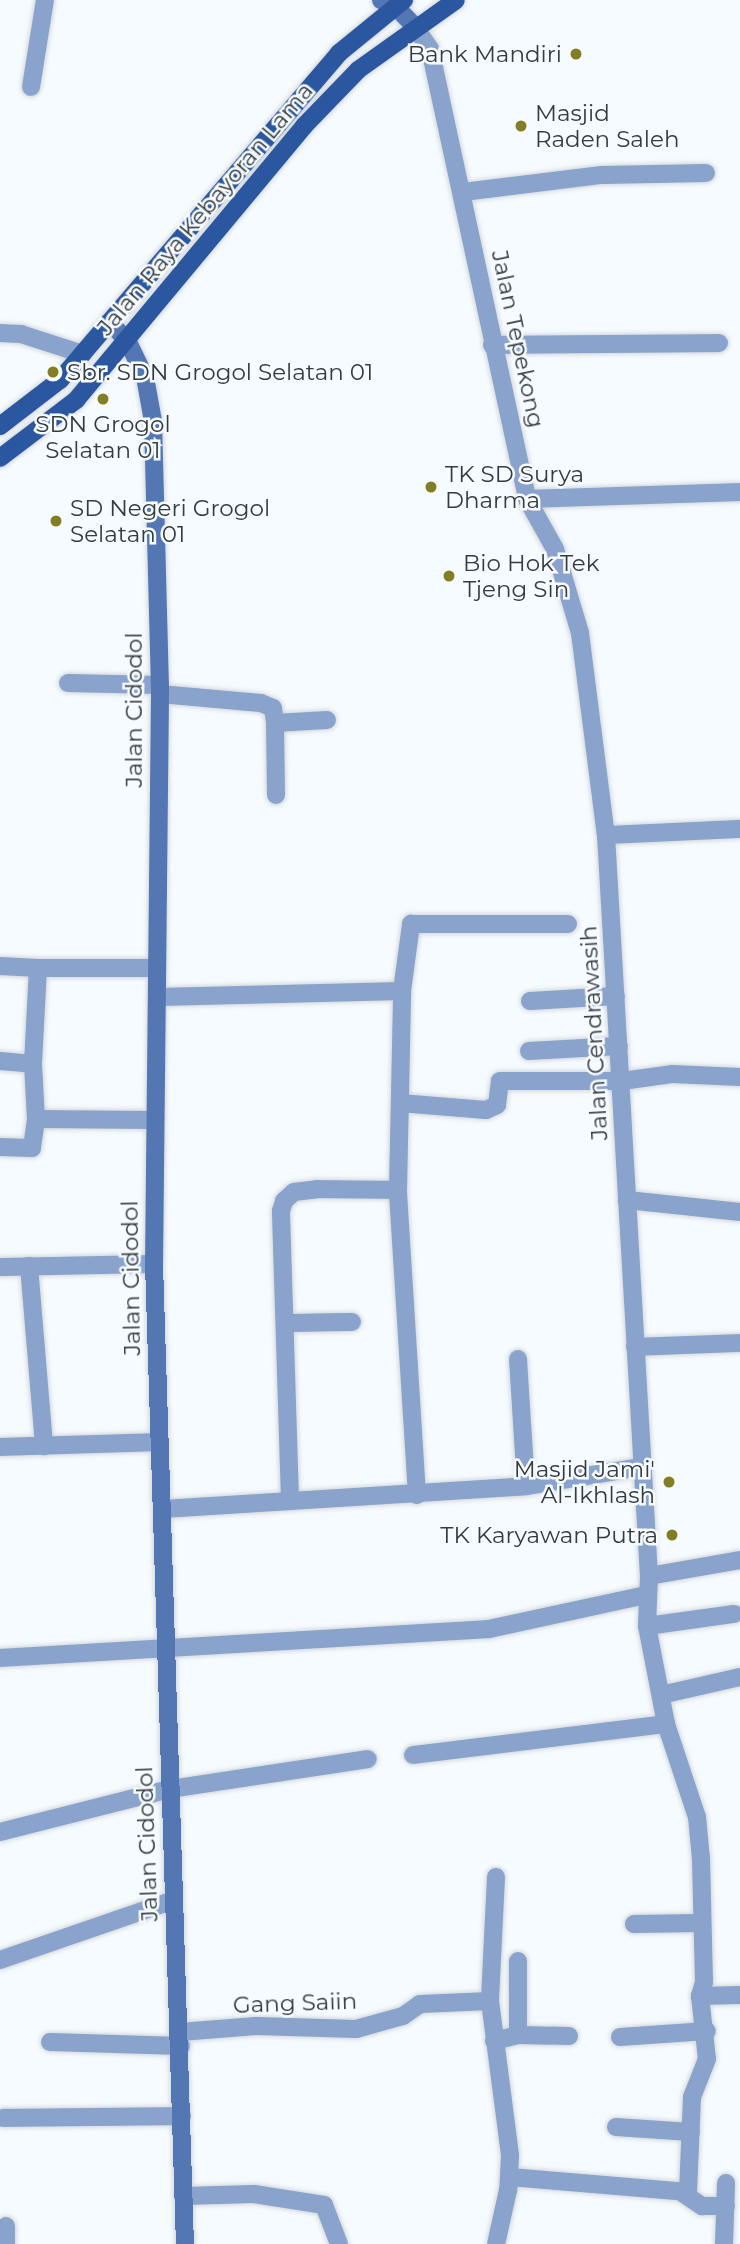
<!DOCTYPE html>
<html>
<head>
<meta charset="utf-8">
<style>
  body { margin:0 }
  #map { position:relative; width:740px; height:2244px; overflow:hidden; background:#f6fbff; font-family:Montserrat,sans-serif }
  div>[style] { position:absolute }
  .roads { filter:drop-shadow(0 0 2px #d3d8dc) drop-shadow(0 0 2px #d3d8dc) }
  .street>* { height:18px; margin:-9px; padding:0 9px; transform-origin:9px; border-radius:9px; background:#89a3cc }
  .secondary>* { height:18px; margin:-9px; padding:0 9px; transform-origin:9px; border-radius:9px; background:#5377b3 }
  .primary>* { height:18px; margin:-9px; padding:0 9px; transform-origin:9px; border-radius:9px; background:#2b57a0 }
  .dots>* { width:19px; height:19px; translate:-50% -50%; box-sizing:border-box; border:4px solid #f6fbff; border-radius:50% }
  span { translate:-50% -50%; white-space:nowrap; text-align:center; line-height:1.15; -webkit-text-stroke:5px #f6fbff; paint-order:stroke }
  .poi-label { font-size:23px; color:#353b3e }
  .right { translate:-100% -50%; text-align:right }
  .left { translate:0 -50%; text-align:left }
  .street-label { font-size:23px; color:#353b3e }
</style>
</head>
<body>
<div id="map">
  <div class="roads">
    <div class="street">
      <div style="left:414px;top:26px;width:28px;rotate:55deg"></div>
      <div style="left:430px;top:49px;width:460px;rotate:77.8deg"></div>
      <div style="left:527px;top:499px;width:57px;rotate:60.8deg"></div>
      <div style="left:555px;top:549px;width:88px;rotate:73.4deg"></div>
      <div style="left:580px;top:633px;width:204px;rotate:82.7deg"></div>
      <div style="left:606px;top:835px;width:742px;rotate:86.68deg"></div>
      <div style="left:649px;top:1576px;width:50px;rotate:92.3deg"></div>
      <div style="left:647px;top:1626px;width:100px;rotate:79deg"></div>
      <div style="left:666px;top:1724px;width:98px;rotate:71.6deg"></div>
      <div style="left:697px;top:1817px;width:42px;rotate:84.6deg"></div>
      <div style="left:701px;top:1859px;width:123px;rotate:88.6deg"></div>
      <div style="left:704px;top:1982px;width:15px;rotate:106deg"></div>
      <div style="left:700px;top:1996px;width:63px;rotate:83.7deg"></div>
      <div style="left:707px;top:2059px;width:41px;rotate:111.5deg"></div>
      <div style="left:692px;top:2097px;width:95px;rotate:92.4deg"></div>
      <div style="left:688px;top:2192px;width:179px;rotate:-175.2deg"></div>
      <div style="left:31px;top:87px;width:88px;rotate:-80.9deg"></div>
      <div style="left:463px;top:192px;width:140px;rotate:-7deg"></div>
      <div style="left:602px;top:175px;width:104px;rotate:-1.1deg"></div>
      <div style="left:0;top:333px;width:21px;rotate:3deg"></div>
      <div style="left:21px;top:334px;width:65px;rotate:17.9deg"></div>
      <div style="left:492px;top:345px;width:227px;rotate:-0.5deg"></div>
      <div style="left:527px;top:499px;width:213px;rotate:-1.9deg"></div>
      <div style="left:68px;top:683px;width:92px;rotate:1.2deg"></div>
      <div style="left:160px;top:694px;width:101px;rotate:5.1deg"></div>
      <div style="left:261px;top:703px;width:13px;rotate:23deg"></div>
      <div style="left:273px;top:708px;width:15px;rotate:82deg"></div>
      <div style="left:275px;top:723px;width:52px;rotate:-3.3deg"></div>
      <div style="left:275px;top:723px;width:72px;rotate:89.2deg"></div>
      <div style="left:606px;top:835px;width:134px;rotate:-2.6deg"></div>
      <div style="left:0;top:966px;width:38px;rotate:3deg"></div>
      <div style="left:38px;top:968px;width:96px;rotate:93deg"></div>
      <div style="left:33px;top:1064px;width:55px;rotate:86.9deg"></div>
      <div style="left:36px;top:1119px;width:118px;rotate:0.5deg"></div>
      <div style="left:38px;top:968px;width:118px"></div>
      <div style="left:159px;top:997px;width:243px;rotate:-1.4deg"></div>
      <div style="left:530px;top:1001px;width:86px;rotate:-3.3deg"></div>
      <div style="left:529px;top:1051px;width:90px;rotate:-3.2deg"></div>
      <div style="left:0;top:1061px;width:33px;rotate:5deg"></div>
      <div style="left:400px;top:1103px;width:86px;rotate:4.7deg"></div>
      <div style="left:486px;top:1110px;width:12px;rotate:-24deg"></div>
      <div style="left:497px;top:1105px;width:24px;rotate:-83deg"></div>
      <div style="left:500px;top:1081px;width:122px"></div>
      <div style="left:622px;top:1081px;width:50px;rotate:-8deg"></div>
      <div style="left:672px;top:1074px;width:68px;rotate:2.5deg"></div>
      <div style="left:0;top:1147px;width:32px;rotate:2deg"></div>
      <div style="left:32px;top:1148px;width:29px;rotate:-82deg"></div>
      <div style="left:627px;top:1200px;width:114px;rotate:6.1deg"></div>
      <div style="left:29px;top:1266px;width:181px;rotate:85.2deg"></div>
      <div style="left:0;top:1267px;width:154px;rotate:-1.1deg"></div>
      <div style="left:285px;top:1323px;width:67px;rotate:-0.9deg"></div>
      <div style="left:635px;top:1347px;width:105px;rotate:-2.2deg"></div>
      <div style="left:518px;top:1359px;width:127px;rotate:86.4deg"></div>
      <div style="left:0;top:1447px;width:160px;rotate:-1.8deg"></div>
      <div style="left:417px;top:1495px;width:306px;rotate:-93.6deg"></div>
      <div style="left:398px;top:1190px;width:199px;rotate:-88.8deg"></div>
      <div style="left:402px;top:991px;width:68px;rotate:-82.3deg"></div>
      <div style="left:411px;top:924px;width:157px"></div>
      <div style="left:290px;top:1500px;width:289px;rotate:-91.8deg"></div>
      <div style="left:281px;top:1211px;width:10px;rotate:-73deg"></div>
      <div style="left:284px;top:1201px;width:13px;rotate:-42deg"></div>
      <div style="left:294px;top:1192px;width:23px;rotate:-7deg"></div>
      <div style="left:317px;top:1189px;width:81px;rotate:0.7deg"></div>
      <div style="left:163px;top:1509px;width:364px;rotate:-3.6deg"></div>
      <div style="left:526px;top:1486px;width:117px;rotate:-9.4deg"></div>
      <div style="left:649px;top:1576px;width:92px;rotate:-10deg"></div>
      <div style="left:647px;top:1626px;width:88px;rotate:-7.9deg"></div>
      <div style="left:0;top:1658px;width:490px;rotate:-3.4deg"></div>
      <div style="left:489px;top:1629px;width:161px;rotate:-12.2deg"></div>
      <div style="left:661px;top:1695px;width:81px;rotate:-12.8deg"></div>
      <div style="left:413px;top:1755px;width:255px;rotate:-7deg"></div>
      <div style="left:0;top:1832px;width:175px;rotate:-14.2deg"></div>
      <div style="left:170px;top:1789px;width:200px;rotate:-8.6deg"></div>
      <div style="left:496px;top:1877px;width:124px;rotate:92.8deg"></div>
      <div style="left:490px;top:2001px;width:156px;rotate:82.6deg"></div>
      <div style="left:510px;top:2156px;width:34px;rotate:93deg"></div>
      <div style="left:508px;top:2190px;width:55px;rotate:102.5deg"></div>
      <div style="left:634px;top:1924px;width:66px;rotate:-0.9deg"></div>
      <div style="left:0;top:1960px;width:181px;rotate:-19deg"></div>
      <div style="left:518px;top:1961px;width:74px;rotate:90deg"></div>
      <div style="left:700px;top:1996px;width:40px;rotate:-1.4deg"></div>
      <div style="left:180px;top:2032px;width:76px;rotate:-4.5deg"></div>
      <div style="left:256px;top:2026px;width:100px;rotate:1.7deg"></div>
      <div style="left:356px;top:2029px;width:49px;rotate:-15.5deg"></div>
      <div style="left:403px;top:2016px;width:21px;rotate:-35deg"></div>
      <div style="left:420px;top:2004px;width:70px;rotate:-2.5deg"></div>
      <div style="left:620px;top:2037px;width:87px;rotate:-3.9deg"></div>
      <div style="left:494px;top:2041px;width:25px;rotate:-14deg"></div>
      <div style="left:518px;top:2035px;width:51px;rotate:1.1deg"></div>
      <div style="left:50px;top:2042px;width:131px;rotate:1.7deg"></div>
      <div style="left:3px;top:2118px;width:179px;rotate:-0.6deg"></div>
      <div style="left:616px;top:2127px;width:75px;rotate:3.8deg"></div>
      <div style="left:684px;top:2194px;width:22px;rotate:34deg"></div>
      <div style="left:702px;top:2206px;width:24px"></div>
      <div style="left:183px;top:2196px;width:71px;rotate:-1.6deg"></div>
      <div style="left:254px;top:2194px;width:71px;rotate:8.9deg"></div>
      <div style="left:324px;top:2205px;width:42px;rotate:69deg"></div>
      <div style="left:6px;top:2244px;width:18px;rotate:-90deg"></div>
      <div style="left:724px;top:2244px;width:61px;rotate:-88.1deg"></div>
    </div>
    <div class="secondary">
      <div style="left:381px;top:0;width:14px;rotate:21deg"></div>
      <div style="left:394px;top:5px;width:29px;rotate:46deg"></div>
      <div style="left:109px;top:322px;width:25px;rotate:45deg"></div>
      <div style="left:127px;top:340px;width:41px;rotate:64.1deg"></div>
      <div style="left:145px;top:377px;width:45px;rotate:79.7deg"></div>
      <div style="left:153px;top:421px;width:273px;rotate:88.5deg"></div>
      <div style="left:160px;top:694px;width:570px;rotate:90.6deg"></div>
      <div style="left:154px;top:1264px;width:980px;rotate:88.19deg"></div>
    </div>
    <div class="primary">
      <div style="left:0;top:426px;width:76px;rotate:-37.5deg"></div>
      <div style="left:60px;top:380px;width:430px;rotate:-49.5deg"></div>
      <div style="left:339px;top:53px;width:84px;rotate:-39.2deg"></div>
      <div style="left:0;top:458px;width:96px;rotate:-37.3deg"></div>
      <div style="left:76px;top:400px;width:356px;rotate:-50.2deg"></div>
      <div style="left:304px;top:126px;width:78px;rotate:-46deg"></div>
      <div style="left:358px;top:70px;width:120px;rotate:-35.5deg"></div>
    </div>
  </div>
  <div class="dots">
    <div style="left:576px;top:54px;background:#827e25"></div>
    <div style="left:521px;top:126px;background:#827e25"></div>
    <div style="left:53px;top:372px;background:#827e25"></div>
    <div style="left:103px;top:399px;background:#827e25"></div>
    <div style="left:431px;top:487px;background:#827e25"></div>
    <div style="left:56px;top:521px;background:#827e25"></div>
    <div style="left:449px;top:576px;background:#827e25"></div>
    <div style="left:669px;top:1482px;background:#827e25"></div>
    <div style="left:672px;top:1535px;background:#827e25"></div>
  </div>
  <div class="poi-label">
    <span class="right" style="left:562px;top:54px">Bank Mandiri</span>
    <span class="left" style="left:535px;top:126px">Masjid<br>Raden Saleh</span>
    <span class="left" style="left:67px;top:372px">Sbr. SDN Grogol Selatan 01</span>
    <span style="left:103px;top:437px">SDN Grogol<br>Selatan 01</span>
    <span class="left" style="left:445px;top:487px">TK SD Surya<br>Dharma</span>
    <span class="left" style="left:70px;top:521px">SD Negeri Grogol<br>Selatan 01</span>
    <span class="left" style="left:463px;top:576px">Bio Hok Tek<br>Tjeng Sin</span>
    <span class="right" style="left:655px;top:1482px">Masjid Jami'<br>Al-Ikhlash</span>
    <span class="right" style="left:658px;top:1535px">TK Karyawan Putra</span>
  </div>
  <div class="street-label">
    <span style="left:205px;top:209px;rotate:-50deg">Jalan Raya Kebayoran Lama</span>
    <span style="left:518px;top:339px;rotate:78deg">Jalan Tepekong</span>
    <span style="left:134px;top:710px;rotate:-90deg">Jalan Cidodol</span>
    <span style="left:594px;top:1033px;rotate:-93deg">Jalan Cendrawasih</span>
    <span style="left:131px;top:1278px;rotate:-91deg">Jalan Cidodol</span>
    <span style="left:147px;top:1844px;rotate:-92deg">Jalan Cidodol</span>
    <span style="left:295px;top:2003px;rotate:-2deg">Gang Saiin</span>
  </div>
</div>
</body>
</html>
